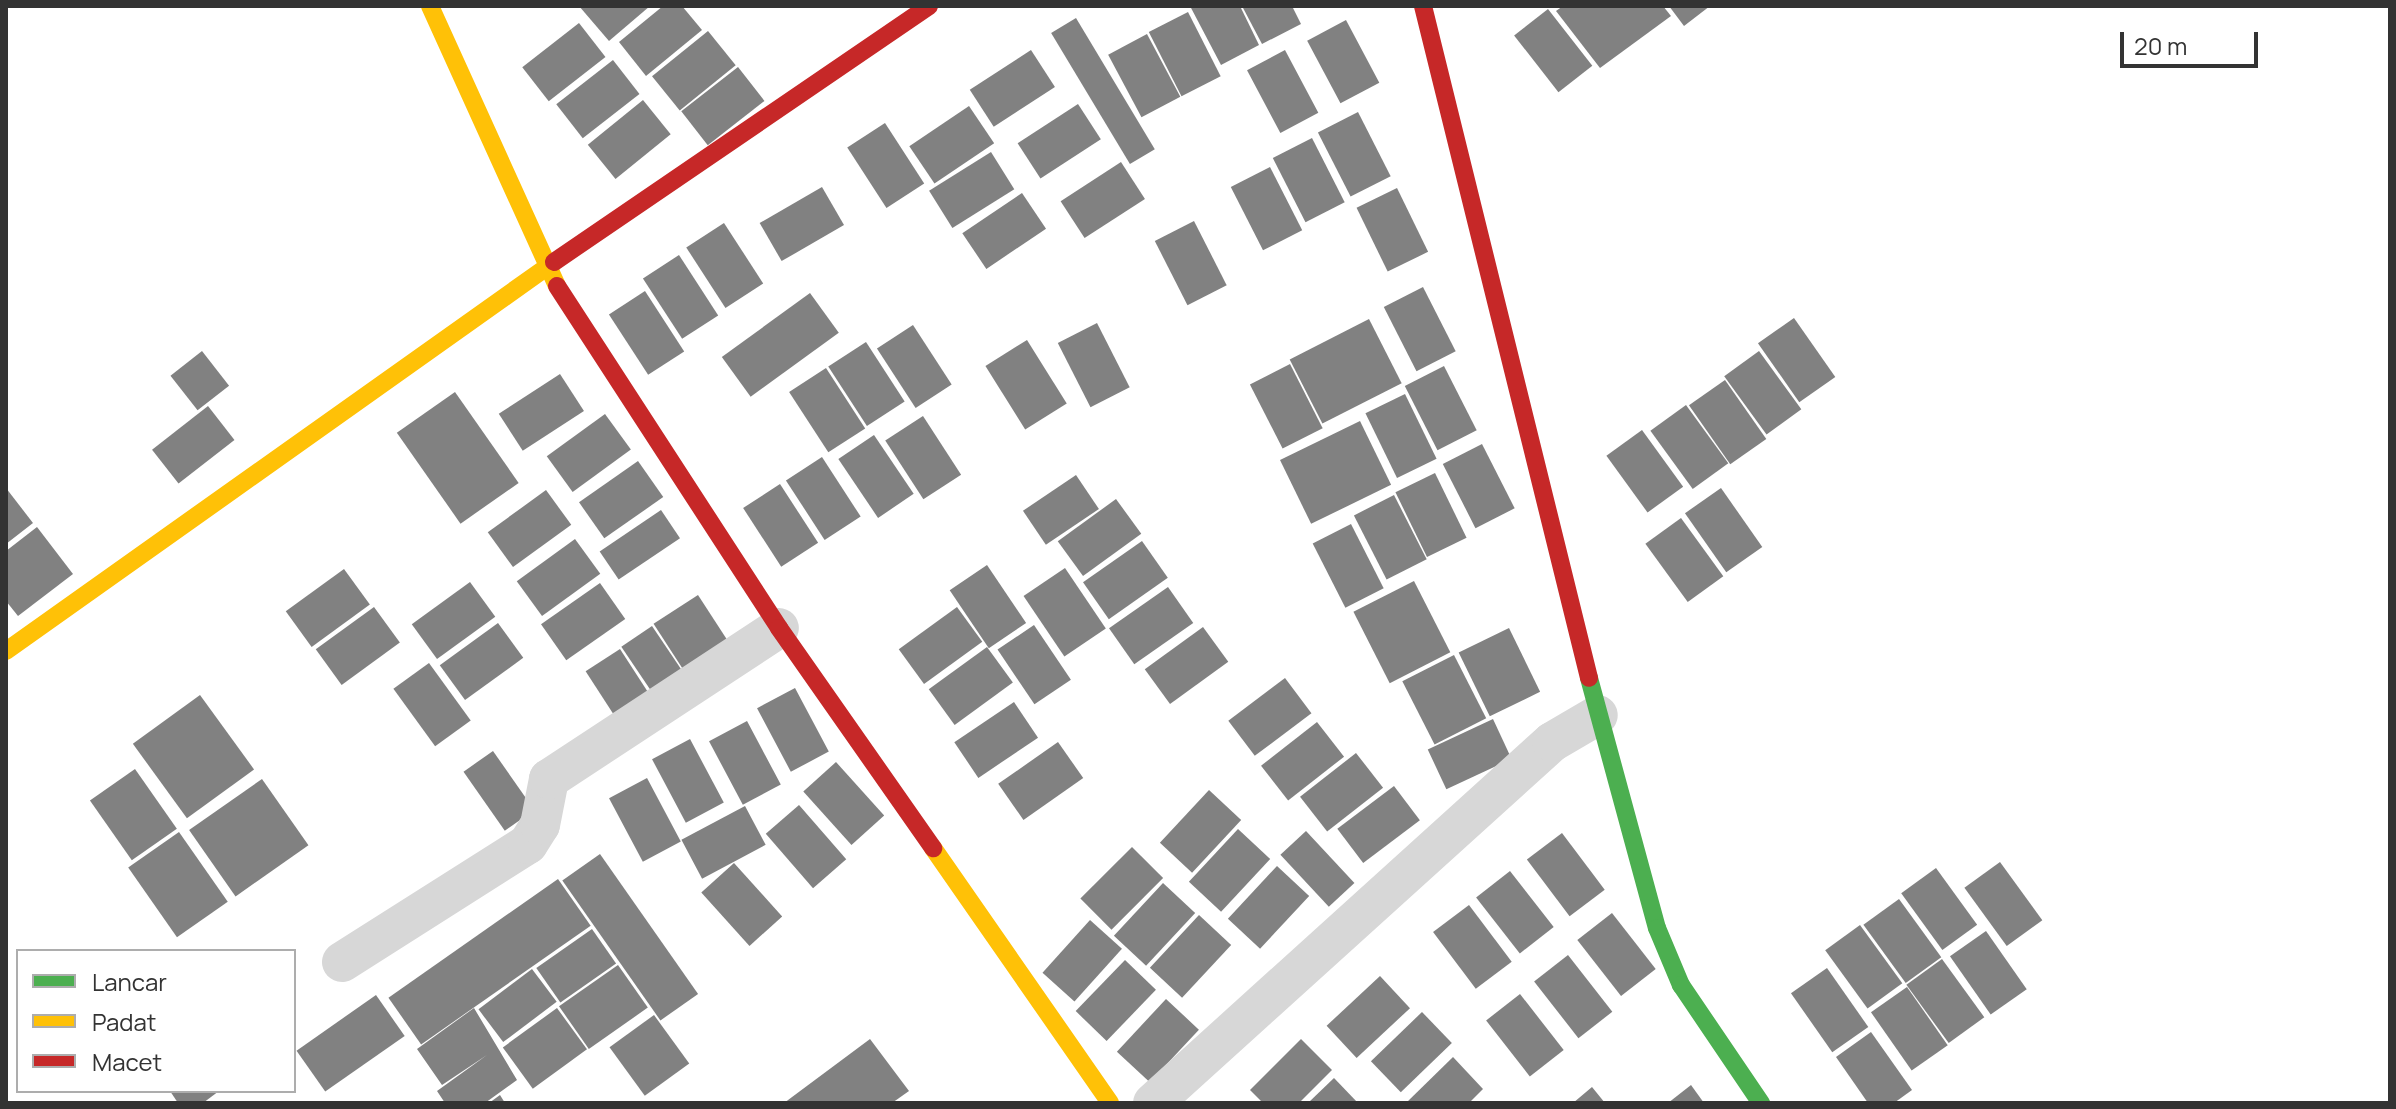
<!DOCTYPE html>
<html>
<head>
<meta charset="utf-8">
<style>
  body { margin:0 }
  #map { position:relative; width:2396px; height:1109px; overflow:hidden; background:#fff; font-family:Manrope,sans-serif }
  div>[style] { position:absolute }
  .building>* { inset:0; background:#818181; transform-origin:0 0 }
  .street>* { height:40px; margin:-20px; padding:0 20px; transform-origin:20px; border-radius:20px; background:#d7d7d7 }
  .fast>* { height:18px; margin:-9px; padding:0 9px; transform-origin:9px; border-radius:9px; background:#4caf50 }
  .slow>* { height:18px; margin:-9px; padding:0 9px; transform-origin:9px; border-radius:9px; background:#ffc107 }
  .jam>* { height:18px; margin:-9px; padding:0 9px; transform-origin:9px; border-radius:9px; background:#c62828 }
  span { translate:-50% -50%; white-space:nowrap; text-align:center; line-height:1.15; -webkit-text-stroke:8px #fff; paint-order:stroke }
  .frame { position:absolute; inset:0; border:8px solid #333; pointer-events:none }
  .legend { position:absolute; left:16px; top:949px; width:280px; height:144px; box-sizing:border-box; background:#fff; border:2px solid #adadad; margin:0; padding:10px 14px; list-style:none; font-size:24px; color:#333 }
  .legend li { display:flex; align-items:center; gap:16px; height:40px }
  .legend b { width:40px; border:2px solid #adadad }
  .scale { position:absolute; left:2120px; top:32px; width:138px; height:36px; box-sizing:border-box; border:4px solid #333; border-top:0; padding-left:10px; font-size:24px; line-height:28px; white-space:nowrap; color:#333; -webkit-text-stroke:6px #fff; paint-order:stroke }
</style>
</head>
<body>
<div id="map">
  <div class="building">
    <div style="clip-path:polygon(579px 6px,650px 6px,609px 41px)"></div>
    <div style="clip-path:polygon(663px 6px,682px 6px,702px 30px,646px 76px,619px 42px)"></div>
    <div style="clip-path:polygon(1190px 6px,1240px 6px,1259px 45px,1221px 65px)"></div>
    <div style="clip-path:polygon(1242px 6px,1292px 6px,1301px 24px,1262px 44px)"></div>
    <div style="clip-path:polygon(1563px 6px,1663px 6px,1671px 16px,1600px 68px,1556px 11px)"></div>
    <div style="clip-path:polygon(1669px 6px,1710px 6px,1684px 26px)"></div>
    <div style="left:1548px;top:9px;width:72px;height:43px;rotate:52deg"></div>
    <div style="left:1188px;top:12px;width:72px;height:44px;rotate:63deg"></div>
    <div style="left:1076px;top:18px;width:153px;height:29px;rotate:59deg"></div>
    <div style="left:1346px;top:20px;width:71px;height:44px;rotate:62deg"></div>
    <div style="left:579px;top:23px;width:43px;height:72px;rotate:52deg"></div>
    <div style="left:708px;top:31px;width:44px;height:72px;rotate:51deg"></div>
    <div style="left:1147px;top:34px;width:71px;height:44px;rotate:62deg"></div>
    <div style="left:1031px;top:50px;width:44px;height:73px;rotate:57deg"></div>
    <div style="left:1285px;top:50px;width:71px;height:43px;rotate:62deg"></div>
    <div style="left:613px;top:60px;width:43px;height:72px;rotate:52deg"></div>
    <div style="left:738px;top:67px;width:43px;height:72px;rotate:52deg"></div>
    <div style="left:643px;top:100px;width:44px;height:71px;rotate:51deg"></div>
    <div style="left:1078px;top:104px;width:42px;height:72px;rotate:57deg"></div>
    <div style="left:969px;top:106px;width:45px;height:72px;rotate:56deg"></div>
    <div style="left:1358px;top:112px;width:72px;height:45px;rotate:63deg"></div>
    <div style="left:885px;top:123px;width:72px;height:45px;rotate:57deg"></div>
    <div style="left:1312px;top:138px;width:72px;height:44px;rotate:63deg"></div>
    <div style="left:991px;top:152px;width:44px;height:73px;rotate:58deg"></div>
    <div style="left:1121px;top:162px;width:44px;height:72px;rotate:57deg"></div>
    <div style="left:1270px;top:167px;width:71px;height:44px;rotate:63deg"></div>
    <div style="left:822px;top:187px;width:44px;height:72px;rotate:60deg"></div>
    <div style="left:1397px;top:188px;width:71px;height:45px;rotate:64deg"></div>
    <div style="left:1022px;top:193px;width:43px;height:72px;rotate:56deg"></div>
    <div style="left:1194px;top:221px;width:72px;height:44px;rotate:63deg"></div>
    <div style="left:724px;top:223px;width:72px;height:45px;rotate:57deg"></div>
    <div style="left:679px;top:255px;width:72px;height:43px;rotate:57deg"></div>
    <div style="left:1423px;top:287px;width:72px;height:44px;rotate:63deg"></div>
    <div style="left:645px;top:291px;width:72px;height:43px;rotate:57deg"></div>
    <div style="left:810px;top:293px;width:49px;height:109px;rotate:54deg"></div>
    <div style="left:1794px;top:318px;width:72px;height:44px;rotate:55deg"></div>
    <div style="left:1369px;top:319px;width:72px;height:89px;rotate:63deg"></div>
    <div style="left:1097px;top:323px;width:72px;height:44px;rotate:63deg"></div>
    <div style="left:913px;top:325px;width:71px;height:43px;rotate:57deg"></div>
    <div style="left:1027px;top:340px;width:75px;height:49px;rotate:58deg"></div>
    <div style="left:866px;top:342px;width:71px;height:45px;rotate:57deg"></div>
    <div style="left:202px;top:351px;width:44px;height:40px;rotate:52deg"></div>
    <div style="left:1759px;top:351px;width:72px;height:43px;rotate:54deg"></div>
    <div style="left:1290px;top:364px;width:72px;height:45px;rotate:63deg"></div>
    <div style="left:1444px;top:366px;width:72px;height:44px;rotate:63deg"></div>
    <div style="left:826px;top:368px;width:72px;height:44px;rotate:57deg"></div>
    <div style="left:560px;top:374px;width:44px;height:73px;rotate:57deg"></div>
    <div style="left:1725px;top:380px;width:72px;height:44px;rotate:55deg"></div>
    <div style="left:455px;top:392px;width:111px;height:71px;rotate:55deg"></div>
    <div style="left:1405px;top:394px;width:72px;height:44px;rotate:64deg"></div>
    <div style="left:1686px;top:405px;width:72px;height:44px;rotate:54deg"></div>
    <div style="left:208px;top:406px;width:43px;height:71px;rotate:52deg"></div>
    <div style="left:605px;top:414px;width:44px;height:72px;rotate:54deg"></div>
    <div style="left:923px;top:416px;width:70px;height:45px;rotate:57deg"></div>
    <div style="left:1360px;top:421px;width:71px;height:89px;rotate:64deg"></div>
    <div style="left:1642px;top:430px;width:70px;height:44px;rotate:54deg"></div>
    <div style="left:874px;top:435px;width:71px;height:43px;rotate:56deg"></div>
    <div style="left:1482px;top:444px;width:72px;height:44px;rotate:63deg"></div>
    <div style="left:822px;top:457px;width:71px;height:43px;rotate:57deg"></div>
    <div style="left:638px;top:461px;width:44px;height:72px;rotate:55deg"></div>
    <div style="left:1435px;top:473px;width:72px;height:44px;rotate:64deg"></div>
    <div style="left:1076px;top:475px;width:41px;height:64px;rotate:56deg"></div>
    <div style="left:780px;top:484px;width:70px;height:44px;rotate:57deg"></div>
    <div style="clip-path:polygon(6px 488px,33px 523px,6px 544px)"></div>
    <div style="left:1721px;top:488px;width:72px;height:44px;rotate:55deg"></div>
    <div style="left:546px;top:490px;width:43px;height:72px;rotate:54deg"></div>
    <div style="left:1394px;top:495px;width:72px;height:45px;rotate:63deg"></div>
    <div style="left:1116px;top:499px;width:43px;height:72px;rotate:54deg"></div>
    <div style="left:661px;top:510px;width:34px;height:74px;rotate:56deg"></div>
    <div style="left:1681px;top:518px;width:72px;height:44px;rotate:54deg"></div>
    <div style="left:1351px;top:524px;width:72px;height:43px;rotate:63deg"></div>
    <div style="clip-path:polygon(37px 527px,73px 574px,18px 616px,6px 601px,6px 551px)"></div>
    <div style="left:575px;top:539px;width:43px;height:72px;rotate:54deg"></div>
    <div style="left:1142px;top:541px;width:45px;height:72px;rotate:55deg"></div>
    <div style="left:987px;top:565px;width:70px;height:45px;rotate:56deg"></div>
    <div style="left:1065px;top:568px;width:73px;height:50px;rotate:56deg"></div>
    <div style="left:344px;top:569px;width:44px;height:72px;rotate:54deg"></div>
    <div style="left:1414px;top:581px;width:80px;height:68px;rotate:63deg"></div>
    <div style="left:470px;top:582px;width:43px;height:72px;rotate:54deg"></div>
    <div style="left:600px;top:583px;width:44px;height:72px;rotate:55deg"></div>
    <div style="left:1168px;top:587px;width:44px;height:72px;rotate:55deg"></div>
    <div style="left:698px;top:595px;width:68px;height:53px;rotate:57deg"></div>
    <div style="left:374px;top:607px;width:44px;height:72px;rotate:54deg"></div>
    <div style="left:957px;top:607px;width:43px;height:72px;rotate:54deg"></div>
    <div style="left:498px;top:623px;width:43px;height:72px;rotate:54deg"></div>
    <div style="left:1034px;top:625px;width:66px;height:44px;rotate:56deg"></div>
    <div style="left:652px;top:626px;width:66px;height:37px;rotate:56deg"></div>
    <div style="left:1203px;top:627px;width:43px;height:72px;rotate:54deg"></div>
    <div style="left:1509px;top:628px;width:71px;height:56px;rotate:64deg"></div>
    <div style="left:987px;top:647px;width:44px;height:72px;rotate:54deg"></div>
    <div style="left:620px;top:649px;width:64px;height:41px;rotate:57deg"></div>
    <div style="left:1454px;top:655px;width:71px;height:58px;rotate:63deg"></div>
    <div style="left:429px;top:663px;width:71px;height:44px;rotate:54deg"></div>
    <div style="left:1285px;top:678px;width:44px;height:71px;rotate:53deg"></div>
    <div style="left:795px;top:688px;width:72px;height:43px;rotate:62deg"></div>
    <div style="left:200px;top:695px;width:92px;height:83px;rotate:54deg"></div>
    <div style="left:1014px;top:702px;width:43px;height:72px;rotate:56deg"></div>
    <div style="left:1493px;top:719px;width:44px;height:72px;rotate:65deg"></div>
    <div style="left:747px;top:721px;width:72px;height:43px;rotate:62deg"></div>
    <div style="left:1317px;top:722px;width:44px;height:71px;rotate:52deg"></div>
    <div style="left:690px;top:739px;width:72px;height:43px;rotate:62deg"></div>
    <div style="left:1058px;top:742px;width:44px;height:73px;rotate:55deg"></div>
    <div style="left:493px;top:751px;width:72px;height:36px;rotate:55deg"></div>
    <div style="left:1356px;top:753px;width:44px;height:71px;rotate:52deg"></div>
    <div style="left:836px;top:762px;width:72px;height:44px;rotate:48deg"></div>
    <div style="left:135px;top:769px;width:73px;height:55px;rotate:55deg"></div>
    <div style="left:647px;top:778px;width:72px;height:43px;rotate:62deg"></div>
    <div style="left:262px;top:779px;width:81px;height:89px;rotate:55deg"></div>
    <div style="left:1394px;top:786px;width:43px;height:71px;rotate:53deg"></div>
    <div style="left:1209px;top:790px;width:44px;height:72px;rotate:43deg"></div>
    <div style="left:799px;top:805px;width:72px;height:44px;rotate:49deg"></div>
    <div style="left:745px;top:806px;width:44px;height:72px;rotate:62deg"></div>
    <div style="left:1238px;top:829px;width:44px;height:72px;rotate:43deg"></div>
    <div style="left:1306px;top:831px;width:71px;height:35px;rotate:47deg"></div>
    <div style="left:179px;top:832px;width:85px;height:62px;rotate:55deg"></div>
    <div style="left:1562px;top:833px;width:71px;height:44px;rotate:53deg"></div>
    <div style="left:1132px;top:847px;width:44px;height:73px;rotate:45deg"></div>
    <div style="left:600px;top:854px;width:171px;height:46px;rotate:55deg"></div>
    <div style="left:2000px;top:862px;width:72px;height:44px;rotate:54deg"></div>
    <div style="left:734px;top:863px;width:72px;height:44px;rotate:48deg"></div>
    <div style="left:1277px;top:866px;width:44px;height:72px;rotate:43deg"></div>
    <div style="left:1936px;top:868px;width:70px;height:43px;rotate:54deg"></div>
    <div style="left:1510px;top:871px;width:71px;height:43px;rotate:52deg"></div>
    <div style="left:558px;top:879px;width:57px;height:207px;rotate:55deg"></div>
    <div style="left:1163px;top:883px;width:44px;height:72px;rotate:43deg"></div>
    <div style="left:1899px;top:899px;width:72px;height:44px;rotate:54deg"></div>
    <div style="left:1469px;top:905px;width:71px;height:45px;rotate:53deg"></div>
    <div style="left:1612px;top:913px;width:71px;height:44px;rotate:52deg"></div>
    <div style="left:1199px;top:915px;width:44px;height:72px;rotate:43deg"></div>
    <div style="left:1090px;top:920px;width:43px;height:71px;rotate:42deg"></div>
    <div style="left:1860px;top:925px;width:72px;height:43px;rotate:54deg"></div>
    <div style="left:592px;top:929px;width:42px;height:68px;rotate:55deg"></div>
    <div style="left:1986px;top:931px;width:71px;height:44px;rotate:55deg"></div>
    <div style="left:1568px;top:955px;width:72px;height:43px;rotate:52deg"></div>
    <div style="left:1942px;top:959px;width:72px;height:44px;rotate:54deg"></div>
    <div style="left:1125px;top:960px;width:43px;height:71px;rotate:44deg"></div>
    <div style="left:618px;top:965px;width:52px;height:72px;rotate:55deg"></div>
    <div style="left:1827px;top:968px;width:72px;height:44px;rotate:55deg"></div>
    <div style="left:532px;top:969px;width:41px;height:67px;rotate:53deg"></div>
    <div style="left:1380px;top:976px;width:44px;height:73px;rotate:47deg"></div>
    <div style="left:1907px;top:987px;width:71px;height:44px;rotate:55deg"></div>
    <div style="left:1520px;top:994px;width:71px;height:43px;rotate:52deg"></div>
    <div style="left:376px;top:995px;width:50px;height:97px;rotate:55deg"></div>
    <div style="left:1166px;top:999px;width:45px;height:72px;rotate:43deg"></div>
    <div style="clip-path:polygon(474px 1008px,517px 1080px,485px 1103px,445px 1103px,437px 1091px,487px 1055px,442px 1085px,417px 1049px)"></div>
    <div style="left:557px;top:1008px;width:51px;height:67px;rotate:54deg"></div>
    <div style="left:1422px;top:1012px;width:43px;height:71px;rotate:46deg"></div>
    <div style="left:654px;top:1015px;width:60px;height:55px;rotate:54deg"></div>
    <div style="clip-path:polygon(1871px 1032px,1912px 1090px,1894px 1103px,1868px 1103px,1836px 1057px)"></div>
    <div style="clip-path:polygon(870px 1039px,909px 1091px,892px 1103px,784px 1103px)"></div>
    <div style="clip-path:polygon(1301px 1039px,1332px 1070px,1299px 1103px,1263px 1103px,1250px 1090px)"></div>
    <div style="clip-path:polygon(1453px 1057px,1483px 1089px,1469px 1103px,1406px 1103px)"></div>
    <div style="clip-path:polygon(1334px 1078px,1358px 1103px,1308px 1103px)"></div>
    <div style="clip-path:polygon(1691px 1085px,1704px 1103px,1668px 1103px)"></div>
    <div style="clip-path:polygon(1592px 1087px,1605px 1103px,1573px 1103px)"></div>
    <div style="clip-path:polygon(170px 1091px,219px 1091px,203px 1103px,178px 1103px)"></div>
    <div style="clip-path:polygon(500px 1095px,505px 1103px,489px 1103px)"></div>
  </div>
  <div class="street">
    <div style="left:342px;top:962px;width:220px;rotate:-32.4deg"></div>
    <div style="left:528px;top:844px;width:22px;rotate:-58deg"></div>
    <div style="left:540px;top:825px;width:47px;rotate:-78.9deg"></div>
    <div style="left:549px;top:779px;width:275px;rotate:-33.3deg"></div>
    <div style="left:1153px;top:1103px;width:538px;rotate:-42.14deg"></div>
    <div style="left:1552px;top:742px;width:53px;rotate:-30.4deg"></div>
  </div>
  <div class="fast">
    <div style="left:1589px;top:678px;width:259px;rotate:74.8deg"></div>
    <div style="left:1657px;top:928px;width:62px;rotate:67.2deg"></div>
    <div style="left:1681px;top:985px;width:143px;rotate:55.9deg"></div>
  </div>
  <div class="slow">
    <div style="left:430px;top:6px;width:307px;rotate:65.6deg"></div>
    <div style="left:6px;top:651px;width:672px;rotate:-35.37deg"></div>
    <div style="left:933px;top:848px;width:310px;rotate:55.2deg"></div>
  </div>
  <div class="jam">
    <div style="left:1423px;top:6px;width:692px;rotate:76.12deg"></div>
    <div style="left:554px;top:262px;width:454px;rotate:-34.3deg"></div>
    <div style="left:557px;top:286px;width:408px;rotate:57deg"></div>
    <div style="left:779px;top:628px;width:269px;rotate:55deg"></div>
  </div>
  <div class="frame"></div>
  <ul class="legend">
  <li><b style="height:10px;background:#4caf50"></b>Lancar</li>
  <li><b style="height:10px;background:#ffc107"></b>Padat</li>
  <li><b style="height:10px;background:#c62828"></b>Macet</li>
  </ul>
  <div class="scale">20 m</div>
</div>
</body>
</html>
